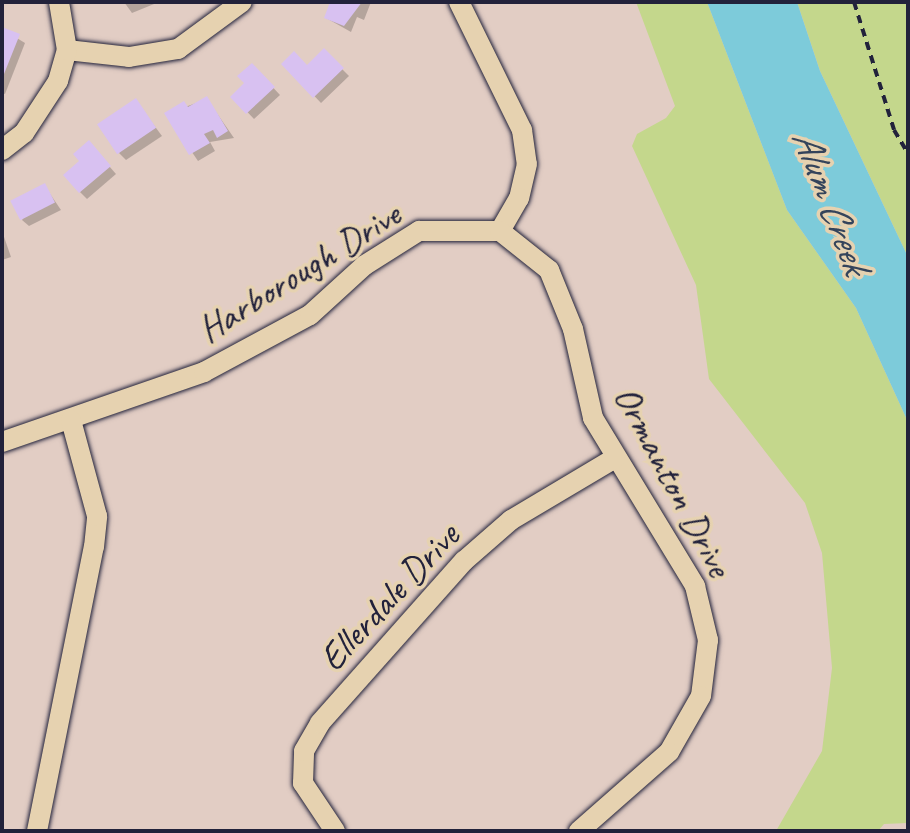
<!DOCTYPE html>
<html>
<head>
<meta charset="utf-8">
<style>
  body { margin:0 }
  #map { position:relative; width:910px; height:833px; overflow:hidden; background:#e2cdc4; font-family:Caveat,sans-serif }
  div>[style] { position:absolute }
  .green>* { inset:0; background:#c4d78c }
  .water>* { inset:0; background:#7dcbda }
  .shadow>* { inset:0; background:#0003 }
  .building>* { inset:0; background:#d8c1f1; transform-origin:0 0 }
  .path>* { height:4px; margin-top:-2px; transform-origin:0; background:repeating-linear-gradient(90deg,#22223b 0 8px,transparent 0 14px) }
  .roads { filter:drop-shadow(0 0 2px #22223b) drop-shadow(0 0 2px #22223b) }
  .street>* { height:20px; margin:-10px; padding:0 10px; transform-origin:10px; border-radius:10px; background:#e6d2b0 }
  span { translate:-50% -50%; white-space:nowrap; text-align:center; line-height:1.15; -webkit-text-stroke:7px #e6d2b0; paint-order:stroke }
  .street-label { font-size:38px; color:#22223b }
  .water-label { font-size:40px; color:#34445b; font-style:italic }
  .frame { position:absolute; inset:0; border:4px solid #22223b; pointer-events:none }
</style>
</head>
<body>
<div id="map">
  <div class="green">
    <div style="clip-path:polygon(636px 2px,707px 2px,787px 210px,856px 308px,908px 422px,908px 823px,884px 824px,878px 831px,776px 831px,822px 751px,832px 668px,822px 553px,805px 503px,709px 379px,696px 285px,632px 146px,637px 134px,666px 118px,675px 106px)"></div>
    <div style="clip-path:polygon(797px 2px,908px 2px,908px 257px,820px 71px)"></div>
  </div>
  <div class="water">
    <div style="clip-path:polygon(707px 2px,797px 2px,820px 71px,908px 257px,908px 422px,856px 308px,787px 210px)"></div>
  </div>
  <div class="shadow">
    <div style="clip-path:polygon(124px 2px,159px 2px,132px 13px)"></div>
    <div style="clip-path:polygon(334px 2px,371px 2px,364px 20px,357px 17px,351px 32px,326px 18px)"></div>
    <div style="clip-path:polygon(2px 29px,25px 43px,5px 94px,2px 93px)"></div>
    <div style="clip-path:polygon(324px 51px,349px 76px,321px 103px,284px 64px,307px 67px)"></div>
    <div style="clip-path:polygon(252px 65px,280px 95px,254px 119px,233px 97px,247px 83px)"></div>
    <div style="clip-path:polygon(207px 99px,234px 138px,210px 142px,215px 151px,198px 161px,166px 114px)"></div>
    <div style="clip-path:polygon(136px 101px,162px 136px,126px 160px,119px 153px)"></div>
    <div style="clip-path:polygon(95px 150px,116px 174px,87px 199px,80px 192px)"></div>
    <div style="clip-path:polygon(44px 185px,61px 210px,29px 226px,22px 220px)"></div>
    <div style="clip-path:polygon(2px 231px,11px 257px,2px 260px)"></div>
  </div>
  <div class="building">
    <div style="clip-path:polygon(330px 2px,362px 2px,344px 26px,324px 18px)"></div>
    <div style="clip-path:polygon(2px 27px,20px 34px,2px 79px)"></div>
    <div style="clip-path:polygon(324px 48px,344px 68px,313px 98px,281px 64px,294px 51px,307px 65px)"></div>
    <div style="clip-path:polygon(252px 63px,275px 87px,246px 114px,230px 97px,244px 83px,237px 76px)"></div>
    <div style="clip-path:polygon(207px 96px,228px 131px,217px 138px,213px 130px,204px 134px,210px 143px,189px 155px,164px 113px,184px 101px,188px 107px)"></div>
    <div style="left:136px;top:98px;width:36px;height:47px;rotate:56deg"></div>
    <div style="clip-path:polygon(89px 140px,111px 166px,79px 193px,63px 175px,79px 161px,73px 154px)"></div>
    <div style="left:45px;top:183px;width:22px;height:39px;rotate:63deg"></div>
  </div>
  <div class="path">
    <div style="left:854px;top:2px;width:134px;rotate:72.6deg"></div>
    <div style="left:894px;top:130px;width:27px;rotate:59deg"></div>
  </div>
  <div class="roads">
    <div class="street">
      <div style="left:459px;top:2px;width:143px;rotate:63.8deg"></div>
      <div style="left:522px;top:130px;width:34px;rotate:82deg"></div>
      <div style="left:527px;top:164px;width:35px;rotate:103deg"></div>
      <div style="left:519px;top:198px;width:38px;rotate:120deg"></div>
      <div style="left:67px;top:50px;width:62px;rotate:6.4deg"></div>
      <div style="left:129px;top:57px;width:50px;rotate:-9.3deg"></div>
      <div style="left:178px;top:49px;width:79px;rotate:-36.3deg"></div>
      <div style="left:2px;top:150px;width:28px;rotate:-38deg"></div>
      <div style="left:24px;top:133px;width:62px;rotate:-56.8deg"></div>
      <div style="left:58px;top:81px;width:32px;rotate:-74deg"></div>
      <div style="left:67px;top:50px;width:49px;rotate:-99.5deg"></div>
      <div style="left:2px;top:442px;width:214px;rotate:-19.1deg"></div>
      <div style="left:204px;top:372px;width:120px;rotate:-28.3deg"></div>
      <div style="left:310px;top:315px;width:74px;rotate:-42.3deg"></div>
      <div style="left:365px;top:265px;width:64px;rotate:-32.2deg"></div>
      <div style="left:419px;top:231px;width:81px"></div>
      <div style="left:500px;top:231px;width:63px;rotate:38.5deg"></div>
      <div style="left:549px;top:270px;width:64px;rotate:67.9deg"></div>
      <div style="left:573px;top:329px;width:91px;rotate:77.3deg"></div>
      <div style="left:593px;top:418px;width:197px;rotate:58.7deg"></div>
      <div style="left:695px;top:586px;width:56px;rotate:76.5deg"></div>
      <div style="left:708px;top:640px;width:56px;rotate:97.1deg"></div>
      <div style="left:701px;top:696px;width:64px;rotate:119.7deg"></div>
      <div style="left:669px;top:752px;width:120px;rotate:138.7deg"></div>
      <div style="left:37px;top:831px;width:290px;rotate:-78.7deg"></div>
      <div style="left:94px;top:547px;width:31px;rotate:-84deg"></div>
      <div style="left:97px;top:516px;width:99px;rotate:-105.2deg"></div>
      <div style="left:335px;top:831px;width:58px;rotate:-123.7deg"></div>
      <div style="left:303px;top:783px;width:32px;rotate:-88deg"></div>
      <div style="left:304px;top:751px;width:32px;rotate:-60deg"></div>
      <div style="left:320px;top:723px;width:217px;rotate:-48.4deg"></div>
      <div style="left:464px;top:561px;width:62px;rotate:-41.1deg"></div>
      <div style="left:511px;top:520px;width:121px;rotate:-30.8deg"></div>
    </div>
  </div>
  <div class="street-label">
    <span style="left:299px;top:272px;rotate:-32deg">Harborough Drive</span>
    <span style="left:673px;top:481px;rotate:62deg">Ormanton Drive</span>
    <span style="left:389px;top:597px;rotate:-47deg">Ellerdale Drive</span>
  </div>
  <div class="water-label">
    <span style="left:831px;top:201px;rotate:69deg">Alum Creek</span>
  </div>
  <div class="frame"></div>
</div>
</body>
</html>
